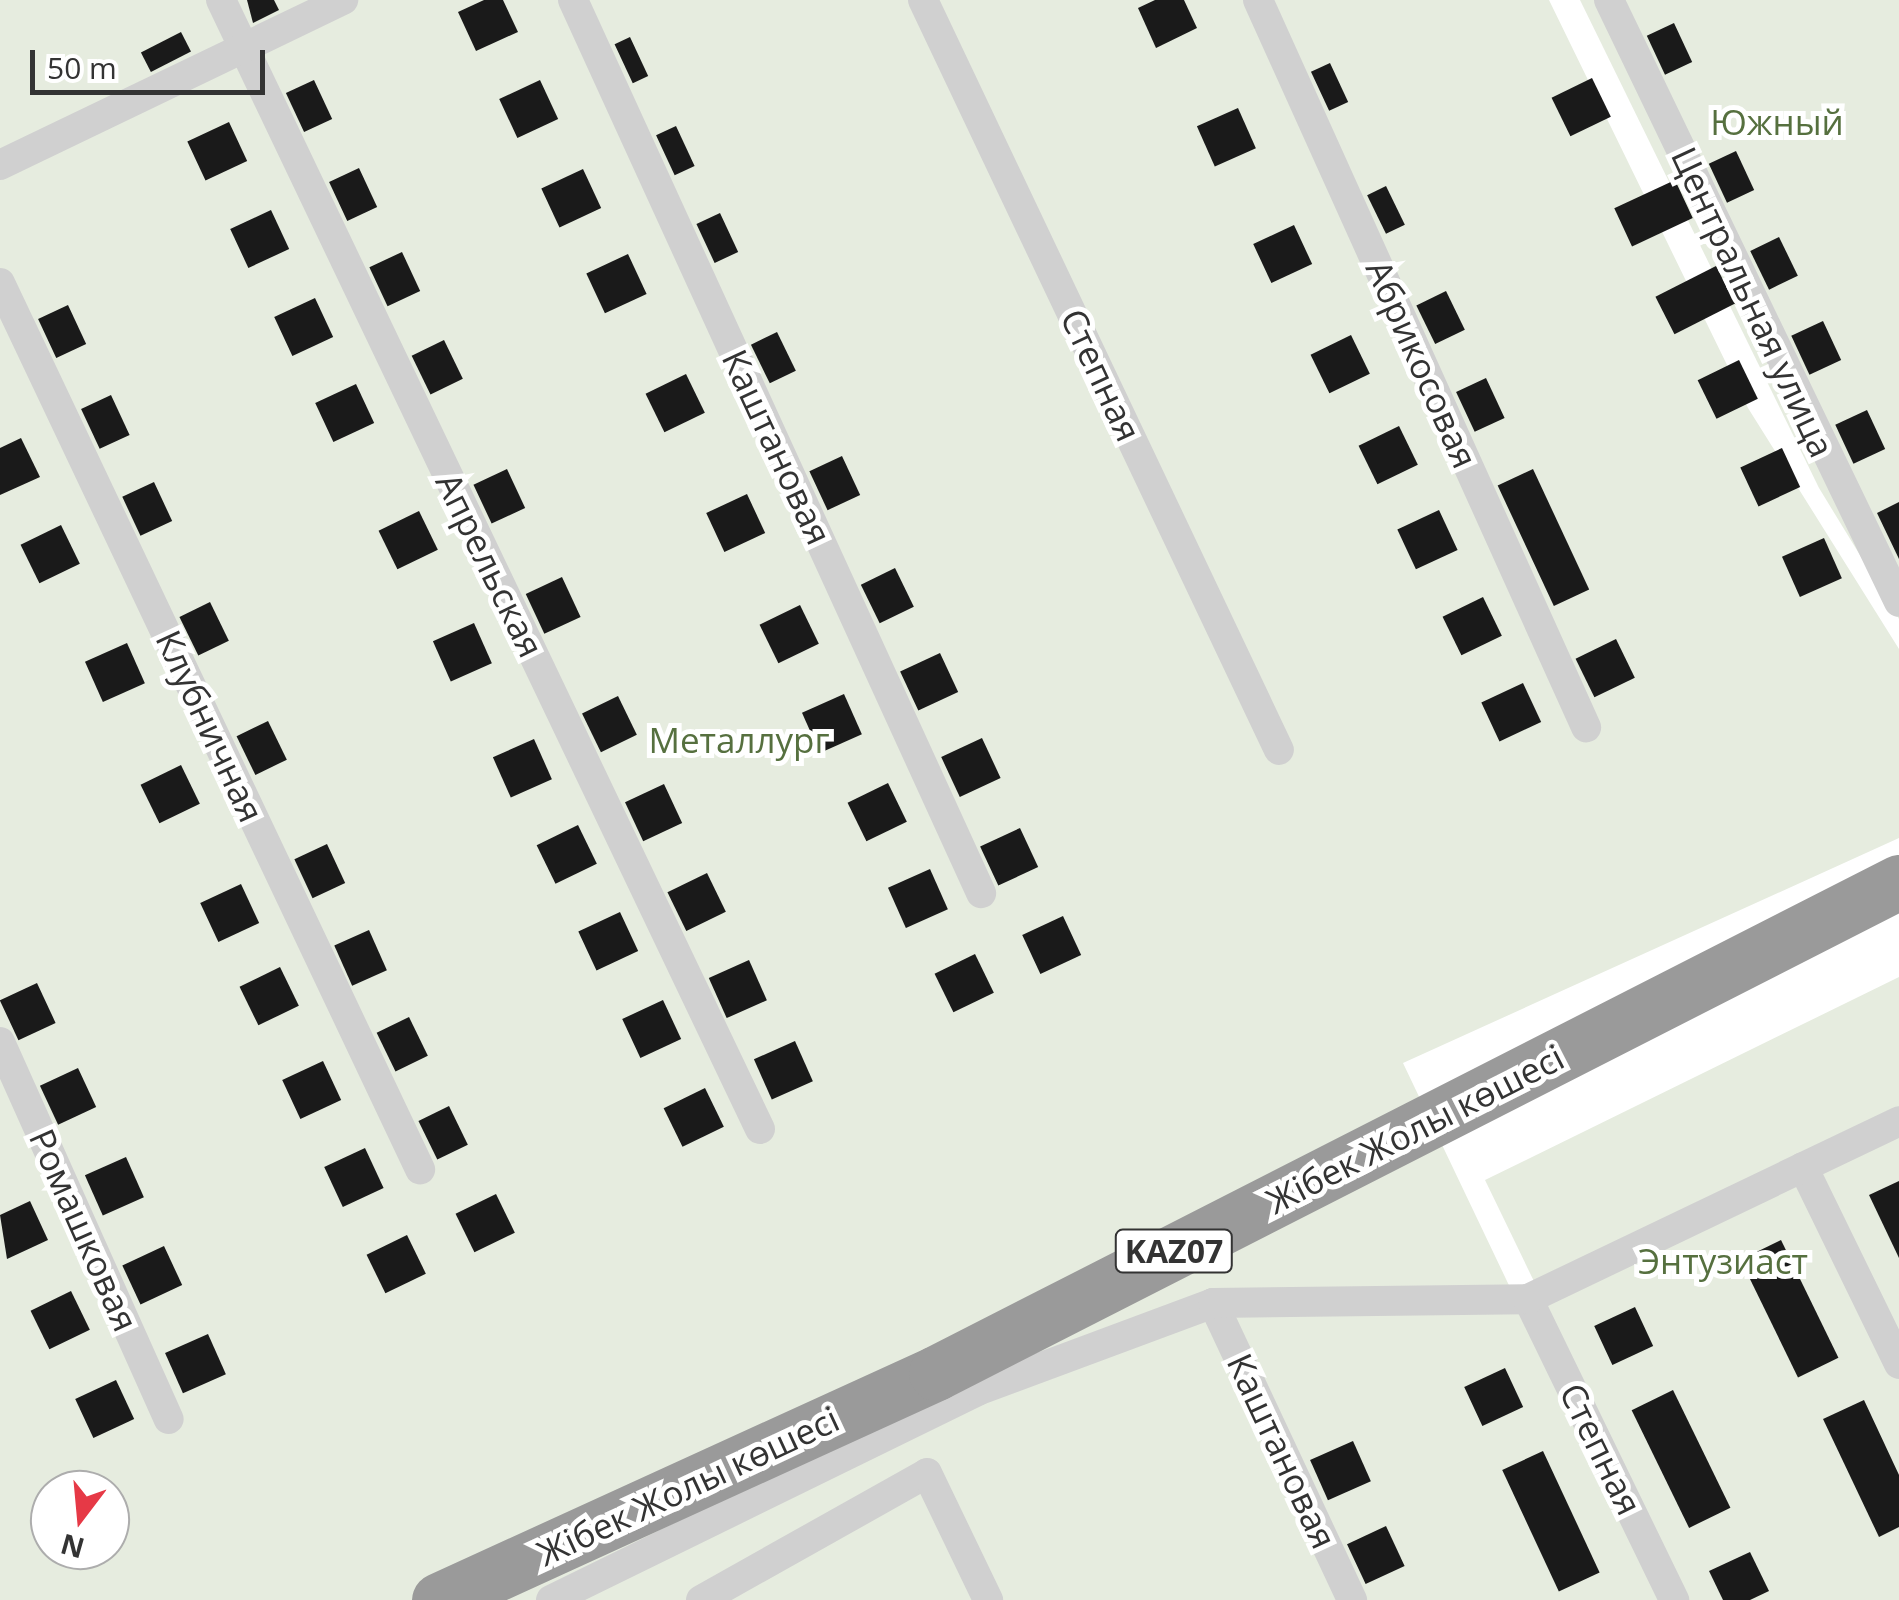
<!DOCTYPE html>
<html>
<head>
<meta charset="utf-8">
<style>
  body { margin:0 }
  #map { position:relative; width:1899px; height:1600px; overflow:hidden; background:#fff; font-family:"Open Sans",sans-serif }
  div>[style] { position:absolute }
  .green>* { inset:0; background:#e6ecdf }
  .building>* { inset:0; background:#1a1a1a; transform-origin:0 0 }
  .street>* { height:30px; margin:-15px; padding:0 15px; transform-origin:15px; border-radius:15px; background:#d0d0d0 }
  .highway>* { height:55px; margin:-27.5px; padding:0 27.5px; transform-origin:27.5px; border-radius:27.5px; background:#9a9a9a }
  span { translate:-50% -50%; white-space:nowrap; text-align:center; line-height:1.15; -webkit-text-stroke:10px #fff; paint-order:stroke }
  .shield-label span { padding:2px 8px; background:#fff; border:2px solid; border-radius:8px; -webkit-text-stroke-width:0 }
  .shield-label { font-size:32px; color:#333; font-weight:700 }
  .park-label { font-size:35px; color:#56703f }
  .street-label { font-size:35px; color:#333 }
  .north { position:absolute; left:30px; top:1470px; width:100px; height:100px; box-sizing:border-box; background:#fff; border:2px solid #adadad; border-radius:50%; rotate:196deg; font-size:28px; font-weight:700; line-height:40px; text-align:center; color:#333 }
  .north::after { content:''; display:block; margin:auto; width:35px; height:45px; background:#e63946; clip-path:polygon(50% 0,100% 100%,50% 72%,0 100%) }
  .scale { position:absolute; left:30px; top:50px; width:235px; height:45px; box-sizing:border-box; border:5px solid #333; border-top:0; padding-left:12px; font-size:30px; line-height:35px; white-space:nowrap; color:#333; -webkit-text-stroke:8px #fff; paint-order:stroke }
</style>
</head>
<body>
<div id="map">
  <div class="green">
    <div style="clip-path:polygon(evenodd,0 0,1549px 0,1748px 408px,1899px 649px,1899px 838px,1403px 1063px,1659px 1600px,0 1600px,0 0,50px 1490px,110px 1490px,110px 1550px,50px 1550px,50px 1490px)"></div>
    <div style="clip-path:polygon(1580px 0,1899px 0,1899px 619px,1819px 488px)"></div>
    <div style="clip-path:polygon(1899px 977px,1899px 1600px,1688px 1600px,1485px 1180px)"></div>
  </div>
  <div class="building">
    <div style="clip-path:polygon(247px 0,274px 0,279px 10px,253px 23px)"></div>
    <div style="clip-path:polygon(484px 0,503px 0,518px 32px,476px 51px,458px 12px)"></div>
    <div style="clip-path:polygon(1155px 0,1184px 0,1197px 28px,1156px 48px,1138px 8px)"></div>
    <div style="left:1674px;top:23px;width:43px;height:30px;rotate:65deg"></div>
    <div style="left:181px;top:32px;width:22px;height:45px;rotate:63deg"></div>
    <div style="left:630px;top:37px;width:43px;height:17px;rotate:65deg"></div>
    <div style="left:1330px;top:63px;width:43px;height:21px;rotate:65deg"></div>
    <div style="left:1592px;top:78px;width:43px;height:45px;rotate:64deg"></div>
    <div style="left:314px;top:80px;width:43px;height:31px;rotate:65deg"></div>
    <div style="left:540px;top:80px;width:43px;height:45px;rotate:65deg"></div>
    <div style="left:1238px;top:108px;width:44px;height:45px;rotate:66deg"></div>
    <div style="left:229px;top:122px;width:43px;height:46px;rotate:65deg"></div>
    <div style="left:676px;top:126px;width:44px;height:22px;rotate:65deg"></div>
    <div style="left:1736px;top:151px;width:43px;height:30px;rotate:65deg"></div>
    <div style="left:359px;top:168px;width:43px;height:33px;rotate:65deg"></div>
    <div style="left:583px;top:169px;width:43px;height:46px;rotate:65deg"></div>
    <div style="left:1675px;top:180px;width:42px;height:67px;rotate:65deg"></div>
    <div style="left:1386px;top:186px;width:43px;height:21px;rotate:64deg"></div>
    <div style="left:271px;top:210px;width:43px;height:45px;rotate:65deg"></div>
    <div style="left:720px;top:213px;width:43px;height:26px;rotate:65deg"></div>
    <div style="left:1294px;top:225px;width:43px;height:45px;rotate:65deg"></div>
    <div style="left:1779px;top:237px;width:43px;height:32px;rotate:64deg"></div>
    <div style="left:402px;top:252px;width:43px;height:36px;rotate:65deg"></div>
    <div style="left:628px;top:254px;width:44px;height:46px;rotate:65deg"></div>
    <div style="left:1716px;top:266px;width:42px;height:68px;rotate:63deg"></div>
    <div style="left:1446px;top:291px;width:43px;height:33px;rotate:64deg"></div>
    <div style="left:315px;top:298px;width:43px;height:45px;rotate:65deg"></div>
    <div style="left:68px;top:305px;width:43px;height:33px;rotate:65deg"></div>
    <div style="left:1823px;top:321px;width:43px;height:35px;rotate:65deg"></div>
    <div style="left:777px;top:332px;width:43px;height:29px;rotate:64deg"></div>
    <div style="left:1351px;top:335px;width:43px;height:45px;rotate:64deg"></div>
    <div style="left:444px;top:340px;width:43px;height:36px;rotate:64deg"></div>
    <div style="left:1739px;top:360px;width:43px;height:46px;rotate:64deg"></div>
    <div style="left:686px;top:374px;width:43px;height:45px;rotate:64deg"></div>
    <div style="left:1486px;top:378px;width:44px;height:33px;rotate:65deg"></div>
    <div style="left:356px;top:384px;width:43px;height:45px;rotate:65deg"></div>
    <div style="left:111px;top:395px;width:44px;height:33px;rotate:65deg"></div>
    <div style="left:1867px;top:410px;width:43px;height:35px;rotate:65deg"></div>
    <div style="left:1399px;top:426px;width:43px;height:45px;rotate:64deg"></div>
    <div style="clip-path:polygon(21px 438px,40px 477px,0 495px,0 448px)"></div>
    <div style="left:1782px;top:448px;width:43px;height:46px;rotate:65deg"></div>
    <div style="left:842px;top:456px;width:43px;height:36px;rotate:65deg"></div>
    <div style="left:507px;top:469px;width:43px;height:37px;rotate:65deg"></div>
    <div style="left:1533px;top:469px;width:133px;height:39px;rotate:65deg"></div>
    <div style="left:154px;top:482px;width:43px;height:35px;rotate:65deg"></div>
    <div style="left:747px;top:494px;width:43px;height:45px;rotate:65deg"></div>
    <div style="clip-path:polygon(1899px 502px,1899px 559px,1877px 513px)"></div>
    <div style="left:1439px;top:510px;width:44px;height:46px;rotate:65deg"></div>
    <div style="left:419px;top:511px;width:43px;height:45px;rotate:64deg"></div>
    <div style="left:61px;top:525px;width:43px;height:45px;rotate:64deg"></div>
    <div style="left:1824px;top:538px;width:44px;height:46px;rotate:66deg"></div>
    <div style="left:895px;top:568px;width:43px;height:38px;rotate:64deg"></div>
    <div style="left:562px;top:577px;width:44px;height:40px;rotate:65deg"></div>
    <div style="left:1483px;top:597px;width:43px;height:45px;rotate:64deg"></div>
    <div style="left:210px;top:602px;width:43px;height:34px;rotate:64deg"></div>
    <div style="left:800px;top:605px;width:43px;height:45px;rotate:64deg"></div>
    <div style="left:474px;top:623px;width:44px;height:45px;rotate:66deg"></div>
    <div style="left:1616px;top:639px;width:43px;height:45px;rotate:64deg"></div>
    <div style="left:127px;top:643px;width:44px;height:46px;rotate:66deg"></div>
    <div style="left:940px;top:653px;width:43px;height:44px;rotate:65deg"></div>
    <div style="left:1523px;top:683px;width:43px;height:46px;rotate:65deg"></div>
    <div style="left:844px;top:694px;width:44px;height:46px;rotate:66deg"></div>
    <div style="left:618px;top:696px;width:43px;height:40px;rotate:64deg"></div>
    <div style="left:268px;top:721px;width:43px;height:35px;rotate:64deg"></div>
    <div style="left:982px;top:738px;width:44px;height:45px;rotate:65deg"></div>
    <div style="left:534px;top:739px;width:44px;height:45px;rotate:66deg"></div>
    <div style="left:181px;top:765px;width:43px;height:45px;rotate:64deg"></div>
    <div style="left:888px;top:783px;width:43px;height:45px;rotate:64deg"></div>
    <div style="left:664px;top:784px;width:43px;height:43px;rotate:65deg"></div>
    <div style="left:578px;top:825px;width:43px;height:46px;rotate:64deg"></div>
    <div style="left:1020px;top:828px;width:43px;height:44px;rotate:65deg"></div>
    <div style="left:327px;top:844px;width:43px;height:36px;rotate:65deg"></div>
    <div style="left:930px;top:869px;width:44px;height:46px;rotate:66deg"></div>
    <div style="left:707px;top:873px;width:43px;height:44px;rotate:64deg"></div>
    <div style="left:241px;top:884px;width:43px;height:45px;rotate:65deg"></div>
    <div style="left:620px;top:912px;width:43px;height:46px;rotate:65deg"></div>
    <div style="left:1063px;top:916px;width:43px;height:45px;rotate:65deg"></div>
    <div style="left:369px;top:930px;width:44px;height:38px;rotate:66deg"></div>
    <div style="left:975px;top:954px;width:43px;height:45px;rotate:64deg"></div>
    <div style="left:749px;top:960px;width:44px;height:44px;rotate:66deg"></div>
    <div style="left:280px;top:967px;width:43px;height:45px;rotate:64deg"></div>
    <div style="left:37px;top:983px;width:44px;height:41px;rotate:65deg"></div>
    <div style="left:663px;top:1000px;width:43px;height:45px;rotate:65deg"></div>
    <div style="left:409px;top:1017px;width:43px;height:36px;rotate:64deg"></div>
    <div style="left:795px;top:1041px;width:44px;height:45px;rotate:66deg"></div>
    <div style="left:323px;top:1061px;width:43px;height:45px;rotate:65deg"></div>
    <div style="left:78px;top:1068px;width:43px;height:42px;rotate:65deg"></div>
    <div style="left:705px;top:1088px;width:43px;height:46px;rotate:64deg"></div>
    <div style="left:449px;top:1106px;width:43px;height:34px;rotate:64deg"></div>
    <div style="left:365px;top:1148px;width:44px;height:45px;rotate:65deg"></div>
    <div style="left:126px;top:1157px;width:44px;height:45px;rotate:66deg"></div>
    <div style="clip-path:polygon(1899px 1181px,1899px 1258px,1869px 1195px)"></div>
    <div style="left:496px;top:1194px;width:43px;height:45px;rotate:64deg"></div>
    <div style="clip-path:polygon(30px 1201px,48px 1240px,7px 1259px,0 1215px)"></div>
    <div style="left:407px;top:1235px;width:43px;height:45px;rotate:64deg"></div>
    <div style="left:1781px;top:1240px;width:131px;height:45px;rotate:64deg"></div>
    <div style="left:164px;top:1246px;width:43px;height:46px;rotate:65deg"></div>
    <div style="left:71px;top:1291px;width:43px;height:45px;rotate:64deg"></div>
    <div style="left:1635px;top:1307px;width:43px;height:45px;rotate:65deg"></div>
    <div style="left:208px;top:1334px;width:44px;height:47px;rotate:66deg"></div>
    <div style="left:1505px;top:1368px;width:43px;height:45px;rotate:65deg"></div>
    <div style="left:116px;top:1380px;width:43px;height:45px;rotate:65deg"></div>
    <div style="left:1673px;top:1390px;width:131px;height:46px;rotate:64deg"></div>
    <div style="clip-path:polygon(1864px 1400px,1899px 1475px,1899px 1527px,1879px 1537px,1823px 1419px)"></div>
    <div style="left:1353px;top:1441px;width:44px;height:47px;rotate:66deg"></div>
    <div style="left:1543px;top:1451px;width:134px;height:45px;rotate:65deg"></div>
    <div style="left:1386px;top:1526px;width:44px;height:43px;rotate:65deg"></div>
    <div style="clip-path:polygon(1750px 1552px,1769px 1591px,1750px 1600px,1723px 1600px,1709px 1571px)"></div>
  </div>
  <div class="street">
    <div style="left:221px;top:0;width:1251px;rotate:64.48deg"></div>
    <div style="left:573px;top:0;width:982px;rotate:65.44deg"></div>
    <div style="left:923px;top:0;width:830px;rotate:64.61deg"></div>
    <div style="left:1258px;top:0;width:798px;rotate:65.72deg"></div>
    <div style="left:1609px;top:0;width:668px;rotate:64.28deg"></div>
    <div style="left:0;top:165px;width:381px;rotate:-25.7deg"></div>
    <div style="left:0;top:283px;width:981px;rotate:64.64deg"></div>
    <div style="left:0;top:1042px;width:413px;rotate:65.9deg"></div>
    <div style="left:1803px;top:1167px;width:219px;rotate:64deg"></div>
    <div style="left:1528px;top:1299px;width:335px;rotate:64.1deg"></div>
    <div style="left:1213px;top:1303px;width:328px;rotate:64.9deg"></div>
    <div style="left:551px;top:1600px;width:475px;rotate:-26.1deg"></div>
    <div style="left:977px;top:1391px;width:252px;rotate:-20.4deg"></div>
    <div style="left:1213px;top:1303px;width:315px;rotate:-0.7deg"></div>
    <div style="left:1528px;top:1299px;width:411px;rotate:-25.6deg"></div>
    <div style="left:701px;top:1600px;width:259px;rotate:-29.3deg"></div>
    <div style="left:927px;top:1473px;width:141px;rotate:64.3deg"></div>
  </div>
  <div class="highway">
    <div style="left:439px;top:1600px;width:546px;rotate:-24.55deg"></div>
    <div style="left:936px;top:1373px;width:1081px;rotate:-27.02deg"></div>
  </div>
  <div class="shield-label">
    <span style="left:1174px;top:1251px">KAZ07</span>
  </div>
  <div class="park-label">
    <span style="left:1777px;top:122px">Южный</span>
    <span style="left:739px;top:740px">Металлург</span>
    <span style="left:1723px;top:1261px">Энтузиаст</span>
  </div>
  <div class="street-label">
    <span style="left:1753px;top:302px;rotate:65deg">Центральная улица</span>
    <span style="left:1422px;top:364px;rotate:66deg">Абрикосовая</span>
    <span style="left:1101px;top:375px;rotate:65deg">Степная</span>
    <span style="left:777px;top:447px;rotate:65deg">Каштановая</span>
    <span style="left:490px;top:565px;rotate:64deg">Апрельская</span>
    <span style="left:210px;top:726px;rotate:65deg">Клубничная</span>
    <span style="left:1415px;top:1129px;rotate:-27deg">Жібек Жолы көшесі</span>
    <span style="left:84px;top:1230px;rotate:66deg">Ромашковая</span>
    <span style="left:1601px;top:1449px;rotate:64deg">Степная</span>
    <span style="left:1282px;top:1451px;rotate:65deg">Каштановая</span>
    <span style="left:688px;top:1486px;rotate:-25deg">Жібек Жолы көшесі</span>
  </div>
  <div class="north">N</div>
  <div class="scale">50 m</div>
</div>
</body>
</html>
